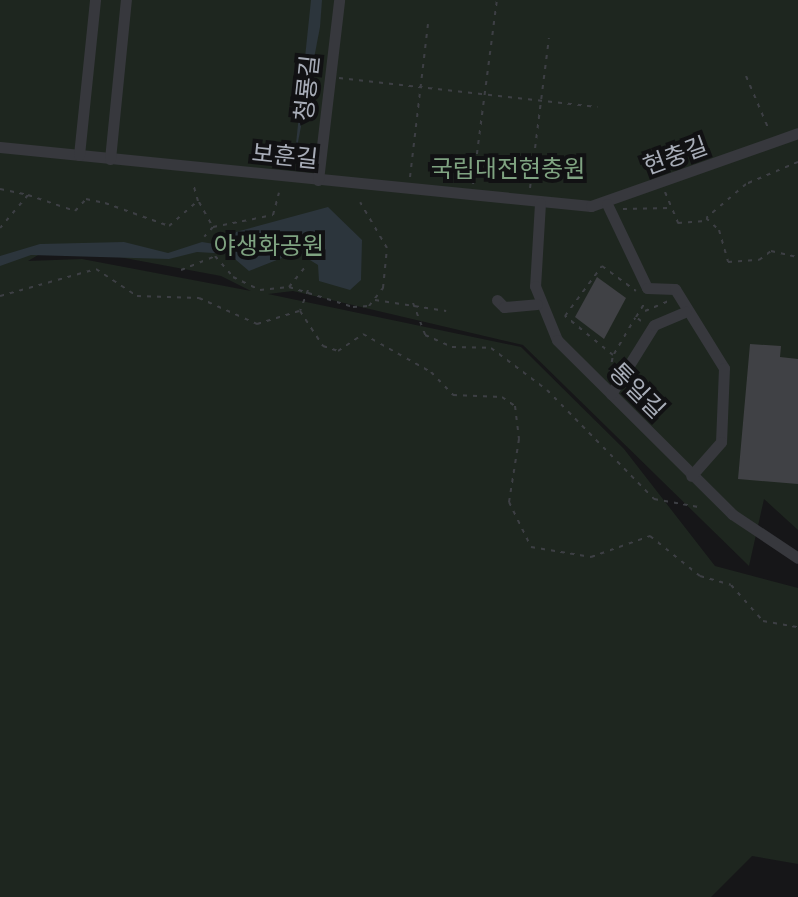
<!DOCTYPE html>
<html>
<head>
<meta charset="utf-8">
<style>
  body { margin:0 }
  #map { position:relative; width:798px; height:897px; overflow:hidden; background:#161618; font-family:"Open Sans","Noto Sans KR",sans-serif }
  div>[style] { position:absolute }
  .green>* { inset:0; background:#1e261f }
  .water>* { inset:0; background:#2c353c }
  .building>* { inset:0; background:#404145 }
  .path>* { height:2px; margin-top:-1px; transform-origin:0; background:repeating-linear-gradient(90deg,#3d3f44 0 4px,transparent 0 10px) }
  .minor>* { height:11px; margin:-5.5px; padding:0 5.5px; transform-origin:5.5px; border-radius:5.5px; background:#37383d }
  span { translate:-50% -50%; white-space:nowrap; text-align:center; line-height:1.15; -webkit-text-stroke:8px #111113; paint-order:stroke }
  .street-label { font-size:24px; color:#a8adb8 }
  .park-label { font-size:24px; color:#7fa381 }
</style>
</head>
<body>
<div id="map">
  <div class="green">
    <div style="clip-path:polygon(evenodd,0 0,798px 0,798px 530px,764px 499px,749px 566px,523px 345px,293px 291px,268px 294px,521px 347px,624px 449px,715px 566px,798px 588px,798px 864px,752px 856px,711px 897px,0 897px,0 0,55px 245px,221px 276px,251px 291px,82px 259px,28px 261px,55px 245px)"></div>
  </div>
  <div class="water">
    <div style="clip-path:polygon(311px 0,322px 0,320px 27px,294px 163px)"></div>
    <div style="clip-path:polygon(328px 207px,362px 240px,361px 280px,350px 290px,319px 281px,318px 265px,297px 252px,249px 271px,229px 254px,197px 252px,169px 259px,31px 255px,0 266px,0 256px,40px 244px,124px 242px,168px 253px,202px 242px,227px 246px,236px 232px)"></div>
  </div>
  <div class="building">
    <div style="clip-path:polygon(597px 277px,626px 298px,604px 339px,575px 317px)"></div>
    <div style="clip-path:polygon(750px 344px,781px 346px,780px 357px,798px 359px,798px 484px,738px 479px)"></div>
  </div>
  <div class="path">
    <div style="left:746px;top:76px;width:59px;rotate:66.9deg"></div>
    <div style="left:339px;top:78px;width:260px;rotate:6.4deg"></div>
    <div style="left:798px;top:162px;width:56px;rotate:157.1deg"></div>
    <div style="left:746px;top:184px;width:52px;rotate:139.6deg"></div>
    <div style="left:706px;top:218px;width:18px;rotate:43deg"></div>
    <div style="left:719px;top:230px;width:33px;rotate:74deg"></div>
    <div style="left:728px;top:262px;width:31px;rotate:-4deg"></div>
    <div style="left:759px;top:260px;width:15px;rotate:-37deg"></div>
    <div style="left:771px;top:251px;width:28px;rotate:13deg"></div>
    <div style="left:410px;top:177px;width:154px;rotate:-83.3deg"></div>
    <div style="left:473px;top:184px;width:186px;rotate:-82.6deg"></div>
    <div style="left:530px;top:188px;width:151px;rotate:-82.8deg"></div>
    <div style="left:0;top:189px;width:29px;rotate:12deg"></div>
    <div style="left:28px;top:195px;width:43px;rotate:130.3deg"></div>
    <div style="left:665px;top:192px;width:34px;rotate:67deg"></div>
    <div style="left:678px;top:223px;width:27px;rotate:-4deg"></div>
    <div style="left:28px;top:195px;width:50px;rotate:18.8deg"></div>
    <div style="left:75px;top:211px;width:16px;rotate:-47deg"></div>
    <div style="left:86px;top:199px;width:19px;rotate:12deg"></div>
    <div style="left:105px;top:203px;width:68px;rotate:19.8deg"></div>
    <div style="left:169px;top:226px;width:38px;rotate:-41deg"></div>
    <div style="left:198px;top:201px;width:19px;rotate:-106deg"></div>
    <div style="left:199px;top:202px;width:29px;rotate:61deg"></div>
    <div style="left:213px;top:227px;width:13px;rotate:132deg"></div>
    <div style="left:623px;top:209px;width:47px;rotate:-1.2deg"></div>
    <div style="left:213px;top:227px;width:61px;rotate:-11.3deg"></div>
    <div style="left:273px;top:215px;width:23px;rotate:-75deg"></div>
    <div style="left:181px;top:270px;width:37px;rotate:-22deg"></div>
    <div style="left:215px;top:256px;width:28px;rotate:49deg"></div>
    <div style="left:233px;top:277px;width:30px;rotate:26deg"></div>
    <div style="left:260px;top:290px;width:29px;rotate:-6deg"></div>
    <div style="left:289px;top:287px;width:28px;rotate:-51deg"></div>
    <div style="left:289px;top:287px;width:67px;rotate:17.4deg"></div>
    <div style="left:353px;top:307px;width:16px;rotate:-4deg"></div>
    <div style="left:369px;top:306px;width:23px;rotate:-52deg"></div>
    <div style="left:383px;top:288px;width:40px;rotate:-84.3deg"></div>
    <div style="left:387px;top:248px;width:53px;rotate:-120.4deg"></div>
    <div style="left:308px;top:290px;width:22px;rotate:111deg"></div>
    <div style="left:300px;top:311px;width:42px;rotate:56.7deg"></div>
    <div style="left:323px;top:346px;width:16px;rotate:18deg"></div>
    <div style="left:338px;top:351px;width:30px;rotate:-34deg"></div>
    <div style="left:363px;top:334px;width:78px;rotate:29.2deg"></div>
    <div style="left:431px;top:372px;width:32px;rotate:46deg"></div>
    <div style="left:453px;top:395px;width:49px;rotate:2.3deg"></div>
    <div style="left:502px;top:397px;width:16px;rotate:35deg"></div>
    <div style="left:515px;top:406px;width:33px;rotate:83deg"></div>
    <div style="left:519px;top:439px;width:64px;rotate:99deg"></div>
    <div style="left:509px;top:502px;width:50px;rotate:63.9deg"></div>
    <div style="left:531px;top:547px;width:61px;rotate:9.5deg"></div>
    <div style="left:591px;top:557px;width:63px;rotate:-19.6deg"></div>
    <div style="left:650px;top:536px;width:64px;rotate:38.7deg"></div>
    <div style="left:700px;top:576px;width:32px;rotate:16deg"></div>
    <div style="left:731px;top:585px;width:48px;rotate:48.4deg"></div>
    <div style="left:763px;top:621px;width:36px;rotate:10deg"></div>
    <div style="left:0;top:296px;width:100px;rotate:-15.7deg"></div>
    <div style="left:96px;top:269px;width:49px;rotate:33.4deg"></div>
    <div style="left:137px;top:296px;width:62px;rotate:1.8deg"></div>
    <div style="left:199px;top:298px;width:64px;rotate:24.1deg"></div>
    <div style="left:257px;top:324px;width:44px;rotate:-17.2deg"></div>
    <div style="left:375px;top:300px;width:72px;rotate:8.8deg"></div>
    <div style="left:413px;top:303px;width:34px;rotate:69deg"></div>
    <div style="left:425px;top:335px;width:30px;rotate:24deg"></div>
    <div style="left:452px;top:347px;width:39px;rotate:1deg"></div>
    <div style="left:491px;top:348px;width:70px;rotate:36.9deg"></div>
    <div style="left:547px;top:390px;width:153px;rotate:45.5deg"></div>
    <div style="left:654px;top:499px;width:45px;rotate:10.3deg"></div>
    <div style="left:645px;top:311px;width:25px;rotate:-23deg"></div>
    <div style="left:641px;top:321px;width:6px;rotate:-141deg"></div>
    <div style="left:636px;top:317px;width:19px;rotate:-58deg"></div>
    <div style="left:614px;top:354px;width:42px;rotate:-59.7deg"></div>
    <div style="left:610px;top:372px;width:17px;rotate:-80deg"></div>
    <div style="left:613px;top:355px;width:62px;rotate:-140.9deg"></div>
    <div style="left:565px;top:316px;width:62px;rotate:-53.5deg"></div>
    <div style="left:602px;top:266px;width:42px;rotate:36.3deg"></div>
  </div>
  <div class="minor">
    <div style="left:0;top:147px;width:594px;rotate:5.7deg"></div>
    <div style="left:591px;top:206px;width:219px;rotate:-19.4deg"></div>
    <div style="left:79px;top:155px;width:156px;rotate:-84.1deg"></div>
    <div style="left:110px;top:159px;width:160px;rotate:-84.3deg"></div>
    <div style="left:318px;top:180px;width:181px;rotate:-83.3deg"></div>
    <div style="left:540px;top:203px;width:83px;rotate:93.4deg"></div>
    <div style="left:535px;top:286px;width:58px;rotate:67.8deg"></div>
    <div style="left:557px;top:340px;width:247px;rotate:44.8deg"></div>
    <div style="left:732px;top:514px;width:79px;rotate:33.7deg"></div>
    <div style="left:607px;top:204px;width:93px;rotate:64.5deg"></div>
    <div style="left:647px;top:288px;width:28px;rotate:2deg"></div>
    <div style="left:675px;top:289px;width:93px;rotate:58.2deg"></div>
    <div style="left:724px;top:368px;width:74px;rotate:92.3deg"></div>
    <div style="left:721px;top:442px;width:45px;rotate:131.4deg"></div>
    <div style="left:497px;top:300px;width:10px;rotate:45deg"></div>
    <div style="left:504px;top:307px;width:33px;rotate:-5deg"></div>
    <div style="left:611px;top:394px;width:81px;rotate:-58.1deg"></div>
    <div style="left:654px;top:325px;width:34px;rotate:-23deg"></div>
  </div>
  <div class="street-label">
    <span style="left:306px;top:88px;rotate:-84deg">청룡길</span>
    <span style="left:285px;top:155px;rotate:6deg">보훈길</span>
    <span style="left:675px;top:155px;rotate:-20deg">현충길</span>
    <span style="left:638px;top:390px;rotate:45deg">통일길</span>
  </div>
  <div class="park-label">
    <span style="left:508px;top:168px">국립대전현충원</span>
    <span style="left:269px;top:245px">야생화공원</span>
  </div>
</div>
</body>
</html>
